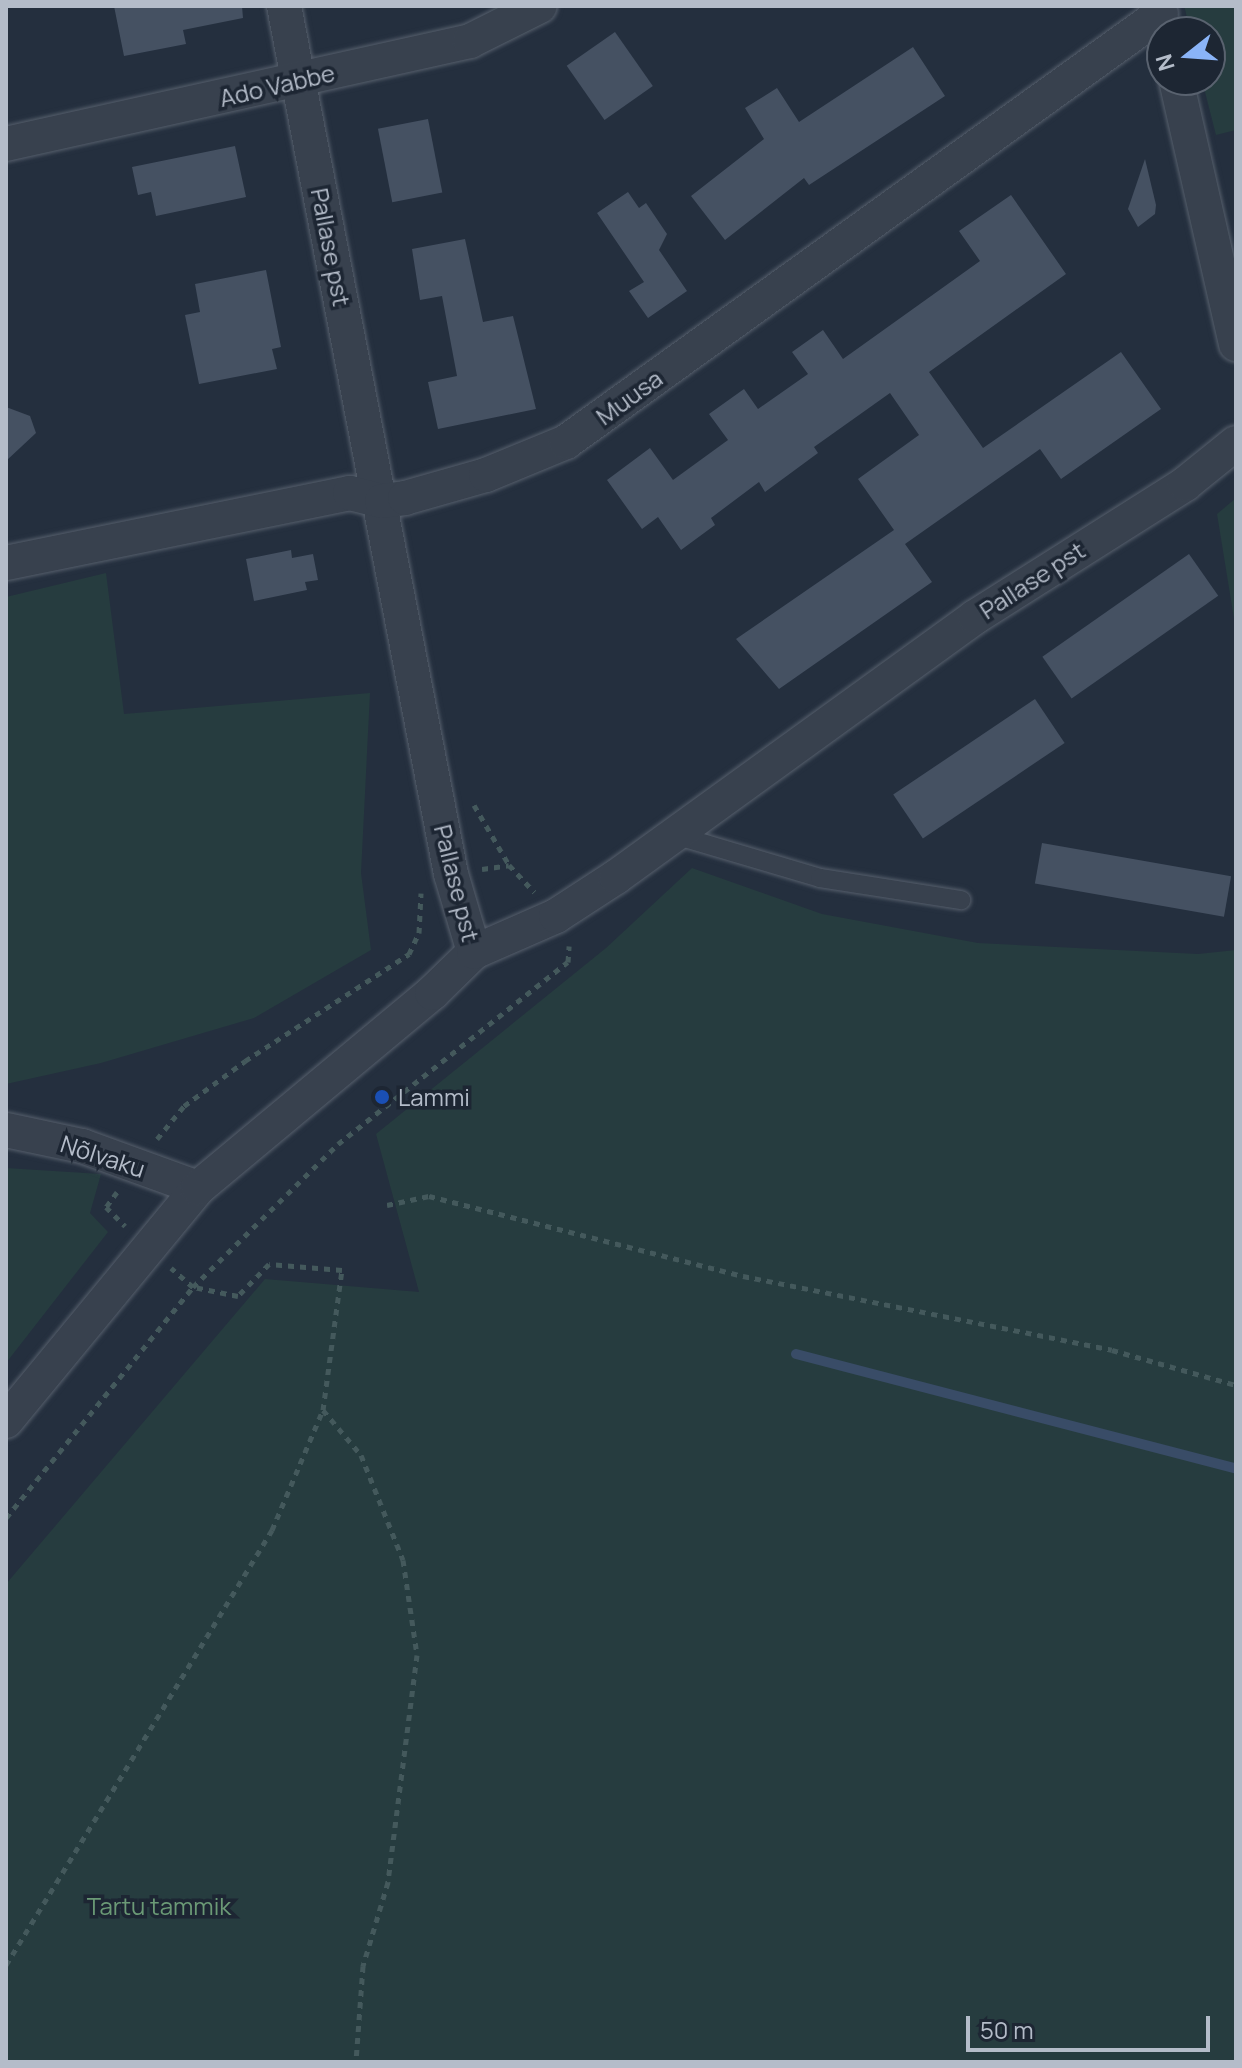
<!DOCTYPE html>
<html>
<head>
<meta charset="utf-8">
<style>
  body { margin:0 }
  #map { position:relative; width:1242px; height:2068px; overflow:hidden; background:#242f3e; font-family:Manrope,sans-serif }
  div>[style] { position:absolute }
  .green>* { inset:0; background:#263c3f }
  .stream>* { height:10px; margin:-5px; padding:0 5px; transform-origin:5px; border-radius:5px; background:#394c67 }
  .building>* { inset:0; background:#455162; transform-origin:0 0 }
  .path>* { height:5px; margin-top:-2.5px; transform-origin:0; background:repeating-linear-gradient(90deg,#44595c 0 6px,transparent 0 12px) }
  .roads { filter:drop-shadow(0 0 2px #565f6c) drop-shadow(0 0 2px #565f6c) }
  .lane>* { height:18px; margin:-9px; padding:0 9px; transform-origin:9px; border-radius:9px; background:#38414e }
  .street>* { height:34px; margin:-17px; padding:0 17px; transform-origin:17px; border-radius:17px; background:#38414e }
  .dots>* { width:22px; height:22px; translate:-50% -50%; box-sizing:border-box; border:4px solid #1d2633; border-radius:50% }
  span { translate:-50% -50%; white-space:nowrap; text-align:center; line-height:1.15; -webkit-text-stroke:7px #1d2633; paint-order:stroke }
  .street-label { font-size:24px; color:#b4bcc9 }
  .poi-label { font-size:24px; color:#b4bcc9 }
  .left { translate:0 -50%; text-align:left }
  .park-label { font-size:24px; color:#6b9a76 }
  .frame { position:absolute; inset:0; border:8px solid #b4bcc9; pointer-events:none }
  .north { position:absolute; left:1146px; top:16px; width:80px; height:80px; box-sizing:border-box; background:#1d2633; border:2px solid #59626f; border-radius:50%; rotate:253deg; font-size:22px; font-weight:700; line-height:32px; text-align:center; color:#b4bcc9 }
  .north::after { content:''; display:block; margin:auto; width:28px; height:36px; background:#8ab4f8; clip-path:polygon(50% 0,100% 100%,50% 72%,0 100%) }
  .scale { position:absolute; left:966px; top:2016px; width:244px; height:36px; box-sizing:border-box; border:4px solid #b4bcc9; border-top:0; padding-left:10px; font-size:24px; line-height:28px; white-space:nowrap; color:#b4bcc9; -webkit-text-stroke:6px #1d2633; paint-order:stroke }
</style>
</head>
<body>
<div id="map">
  <div class="green">
    <div style="clip-path:polygon(1184px 6px,1236px 6px,1236px 130px,1216px 135px,1202px 80px,1210px 80px,1210px 32px,1191px 32px)"></div>
    <div style="clip-path:polygon(1236px 498px,1236px 631px,1217px 514px)"></div>
    <div style="clip-path:polygon(106px 573px,124px 714px,370px 693px,361px 873px,371px 950px,254px 1018px,101px 1063px,6px 1084px,6px 597px)"></div>
    <div style="clip-path:polygon(692px 868px,822px 914px,978px 943px,1198px 954px,1236px 950px,1236px 2062px,6px 2062px,6px 1584px,265px 1279px,419px 1292px,376px 1134px,606px 948px)"></div>
    <div style="clip-path:polygon(6px 1168px,101px 1174px,90px 1213px,108px 1232px,6px 1363px)"></div>
  </div>
  <div class="stream">
    <div style="left:796px;top:1354px;width:455px;rotate:14.6deg"></div>
  </div>
  <div class="building">
    <div style="clip-path:polygon(114px 6px,242px 6px,243px 18px,183px 30px,186px 44px,124px 56px)"></div>
    <div style="left:615px;top:32px;width:66px;height:59px;rotate:55deg"></div>
    <div style="clip-path:polygon(913px 47px,945px 96px,809px 185px,804px 178px,725px 240px,691px 196px,764px 139px,745px 108px,777px 88px,799px 122px)"></div>
    <div style="left:428px;top:119px;width:75px;height:51px;rotate:79deg"></div>
    <div style="clip-path:polygon(235px 146px,246px 197px,156px 216px,151px 192px,138px 195px,132px 167px)"></div>
    <div style="clip-path:polygon(1145px 159px,1156px 205px,1155px 214px,1138px 227px,1128px 209px)"></div>
    <div style="clip-path:polygon(628px 192px,639px 208px,646px 203px,667px 234px,659px 250px,687px 291px,648px 318px,629px 291px,644px 282px,597px 213px)"></div>
    <div style="clip-path:polygon(1011px 195px,1066px 274px,929px 372px,983px 448px,1121px 352px,1161px 409px,1061px 479px,1040px 449px,905px 544px,932px 582px,779px 689px,736px 639px,894px 530px,858px 479px,919px 435px,890px 393px,814px 447px,818px 453px,765px 492px,759px 482px,711px 518px,715px 525px,681px 550px,658px 517px,642px 529px,607px 480px,650px 448px,673px 480px,728px 440px,709px 414px,744px 389px,758px 409px,808px 374px,792px 352px,823px 330px,843px 359px,980px 261px,959px 231px)"></div>
    <div style="clip-path:polygon(465px 239px,483px 322px,513px 316px,536px 409px,438px 429px,428px 382px,457px 376px,442px 296px,420px 300px,412px 249px)"></div>
    <div style="clip-path:polygon(266px 270px,281px 347px,272px 349px,277px 369px,199px 384px,185px 315px,200px 312px,195px 284px)"></div>
    <div style="clip-path:polygon(6px 407px,30px 416px,36px 433px,6px 461px)"></div>
    <div style="clip-path:polygon(291px 550px,292px 558px,313px 554px,318px 580px,305px 582px,307px 590px,254px 601px,246px 559px)"></div>
    <div style="left:1189px;top:554px;width:51px;height:179px;rotate:55deg"></div>
    <div style="left:1035px;top:699px;width:53px;height:171px;rotate:56deg"></div>
    <div style="left:1042px;top:843px;width:192px;height:41px;rotate:10deg"></div>
  </div>
  <div class="path">
    <div style="left:474px;top:805px;width:69px;rotate:59.7deg"></div>
    <div style="left:509px;top:865px;width:37px;rotate:47deg"></div>
    <div style="left:482px;top:869px;width:27px;rotate:-8deg"></div>
    <div style="left:157px;top:1139px;width:43px;rotate:-50.7deg"></div>
    <div style="left:184px;top:1106px;width:76px;rotate:-36.4deg"></div>
    <div style="left:245px;top:1061px;width:196px;rotate:-33.1deg"></div>
    <div style="left:409px;top:954px;width:23px;rotate:-65deg"></div>
    <div style="left:419px;top:933px;width:40px;rotate:-87.1deg"></div>
    <div style="left:117px;top:1192px;width:19px;rotate:126deg"></div>
    <div style="left:106px;top:1207px;width:27px;rotate:45deg"></div>
    <div style="left:387px;top:1205px;width:43px;rotate:-12.1deg"></div>
    <div style="left:429px;top:1196px;width:324px;rotate:14.3deg"></div>
    <div style="left:743px;top:1276px;width:376px;rotate:11.3deg"></div>
    <div style="left:1112px;top:1350px;width:129px;rotate:15.8deg"></div>
    <div style="left:193px;top:1287px;width:204px;rotate:-44.6deg"></div>
    <div style="left:338px;top:1144px;width:293px;rotate:-38.4deg"></div>
    <div style="left:568px;top:962px;width:16px;rotate:-86deg"></div>
    <div style="left:323px;top:1410px;width:59px;rotate:49.8deg"></div>
    <div style="left:361px;top:1455px;width:113px;rotate:68.2deg"></div>
    <div style="left:403px;top:1560px;width:96px;rotate:81.6deg"></div>
    <div style="left:417px;top:1655px;width:229px;rotate:97.3deg"></div>
    <div style="left:388px;top:1882px;width:88px;rotate:106.6deg"></div>
    <div style="left:363px;top:1966px;width:96px;rotate:94.2deg"></div>
    <div style="left:6px;top:1518px;width:297px;rotate:-51deg"></div>
    <div style="left:193px;top:1287px;width:29px;rotate:-139deg"></div>
    <div style="left:6px;top:1965px;width:510px;rotate:-58.55deg"></div>
    <div style="left:272px;top:1530px;width:130px;rotate:-67deg"></div>
    <div style="left:323px;top:1410px;width:141px;rotate:-82.3deg"></div>
    <div style="left:342px;top:1270px;width:73px;rotate:-175.3deg"></div>
    <div style="left:269px;top:1264px;width:45px;rotate:134.1deg"></div>
    <div style="left:238px;top:1296px;width:45px;rotate:-168.4deg"></div>
  </div>
  <div class="roads">
    <div class="lane">
      <div style="left:675px;top:835px;width:151px;rotate:16.5deg"></div>
      <div style="left:820px;top:878px;width:143px;rotate:8.9deg"></div>
    </div>
    <div class="street">
      <div style="left:284px;top:6px;width:884px;rotate:79.11deg"></div>
      <div style="left:451px;top:874px;width:81px;rotate:73.6deg"></div>
      <div style="left:1176px;top:80px;width:271px;rotate:77.2deg"></div>
      <div style="left:6px;top:144px;width:475px;rotate:-12.5deg"></div>
      <div style="left:470px;top:41px;width:78px;rotate:-26.6deg"></div>
      <div style="left:6px;top:563px;width:351px;rotate:-11.5deg"></div>
      <div style="left:350px;top:493px;width:33px;rotate:14deg"></div>
      <div style="left:382px;top:501px;width:23px;rotate:-7deg"></div>
      <div style="left:405px;top:498px;width:84px;rotate:-15.9deg"></div>
      <div style="left:486px;top:475px;width:87px;rotate:-22.4deg"></div>
      <div style="left:566px;top:442px;width:733px;rotate:-35.73deg"></div>
      <div style="left:6px;top:1130px;width:78px;rotate:11.9deg"></div>
      <div style="left:82px;top:1146px;width:123px;rotate:19.9deg"></div>
      <div style="left:6px;top:1421px;width:302px;rotate:-50.5deg"></div>
      <div style="left:198px;top:1188px;width:305px;rotate:-39.8deg"></div>
      <div style="left:432px;top:993px;width:59px;rotate:-44.3deg"></div>
      <div style="left:474px;top:952px;width:90px;rotate:-23.7deg"></div>
      <div style="left:556px;top:916px;width:72px;rotate:-33deg"></div>
      <div style="left:616px;top:877px;width:443px;rotate:-35.9deg"></div>
      <div style="left:975px;top:617px;width:249px;rotate:-32.3deg"></div>
      <div style="left:1185px;top:484px;width:65px;rotate:-38.8deg"></div>
    </div>
  </div>
  <div class="dots">
    <div style="left:382px;top:1097px;background:#1a4fb4"></div>
  </div>
  <div class="street-label">
    <span style="left:277px;top:85px;rotate:-13deg">Ado Vabbe</span>
    <span style="left:331px;top:247px;rotate:79deg">Pallase pst</span>
    <span style="left:629px;top:397px;rotate:-36deg">Muusa</span>
    <span style="left:1032px;top:580px;rotate:-33deg">Pallase pst</span>
    <span style="left:457px;top:883px;rotate:76deg">Pallase pst</span>
    <span style="left:103px;top:1156px;rotate:18deg">Nõlvaku</span>
  </div>
  <div class="poi-label">
    <span class="left" style="left:398px;top:1097px">Lammi</span>
  </div>
  <div class="park-label">
    <span style="left:159px;top:1906px">Tartu tammik</span>
  </div>
  <div class="frame"></div>
  <div class="north">N</div>
  <div class="scale">50 m</div>
</div>
</body>
</html>
